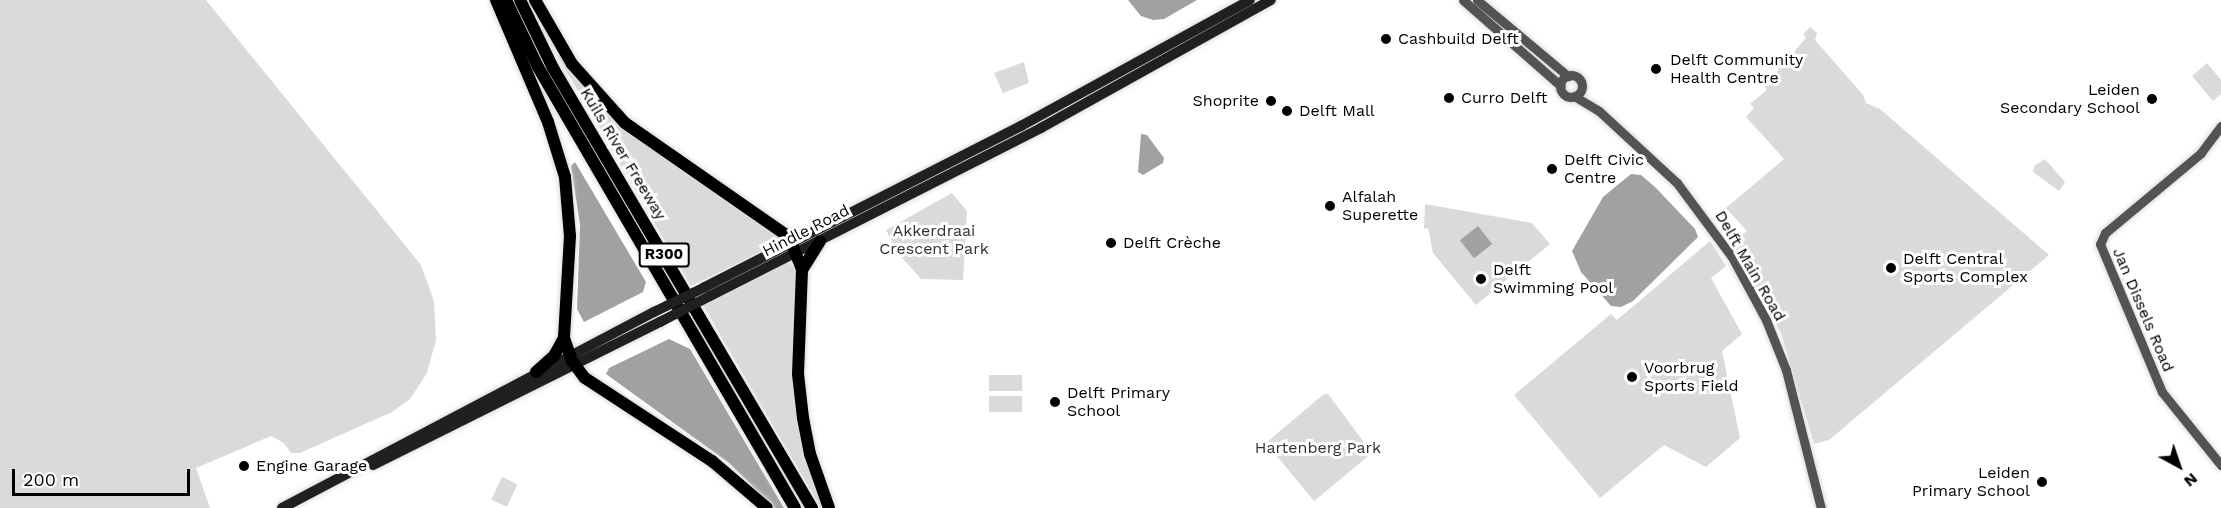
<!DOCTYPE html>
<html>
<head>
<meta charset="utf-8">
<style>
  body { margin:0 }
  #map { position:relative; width:2221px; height:508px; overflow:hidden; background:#fff; font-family:"Work Sans",sans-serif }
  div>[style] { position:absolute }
  .green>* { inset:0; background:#dadada; transform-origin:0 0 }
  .water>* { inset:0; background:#a1a1a1; transform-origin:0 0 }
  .roads { filter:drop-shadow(0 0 2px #dbdbdb) drop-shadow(0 0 2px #dbdbdb) }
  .tertiary>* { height:9px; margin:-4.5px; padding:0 4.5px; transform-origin:4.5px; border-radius:4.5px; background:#535353 }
  .tertiary>.ring { margin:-4.5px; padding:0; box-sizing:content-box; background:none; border:9px solid #535353; border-radius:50% }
  .secondary>* { height:10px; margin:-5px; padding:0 5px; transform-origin:5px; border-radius:5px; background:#202020 }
  .motorway>* { height:12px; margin:-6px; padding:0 6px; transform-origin:6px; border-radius:6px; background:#000 }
  .secondary-bridge>* { height:10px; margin:-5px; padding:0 5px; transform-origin:5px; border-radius:5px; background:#202020 }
  .dots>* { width:16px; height:16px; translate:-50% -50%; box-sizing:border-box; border:3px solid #fff; border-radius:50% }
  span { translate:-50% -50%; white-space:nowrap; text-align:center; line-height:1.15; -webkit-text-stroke:6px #fff; paint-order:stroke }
  .shield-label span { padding:2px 4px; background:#fff; border:2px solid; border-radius:4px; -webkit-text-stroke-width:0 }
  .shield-label { font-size:15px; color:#000; font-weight:700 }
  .poi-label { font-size:16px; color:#000 }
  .left { translate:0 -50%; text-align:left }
  .right { translate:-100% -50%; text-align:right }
  .street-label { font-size:16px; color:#000 }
  .park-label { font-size:16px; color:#313131 }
  .north { position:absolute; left:2149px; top:436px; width:60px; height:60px; -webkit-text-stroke:4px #fff; paint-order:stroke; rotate:140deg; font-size:16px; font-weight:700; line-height:24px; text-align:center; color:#000 }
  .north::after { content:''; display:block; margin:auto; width:21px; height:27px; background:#000; clip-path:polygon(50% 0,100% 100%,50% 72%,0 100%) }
  .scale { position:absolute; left:12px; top:469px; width:178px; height:27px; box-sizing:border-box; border:3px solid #000; border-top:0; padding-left:8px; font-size:18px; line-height:21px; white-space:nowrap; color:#000; -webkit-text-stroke:4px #fff; paint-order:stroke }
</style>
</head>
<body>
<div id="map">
  <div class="green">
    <div style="clip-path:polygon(0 0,206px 0,421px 265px,434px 301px,436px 340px,427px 373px,410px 399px,392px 412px,300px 453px,291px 453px,284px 443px,271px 436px,196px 468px,210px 508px,0 508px)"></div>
    <div style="clip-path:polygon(1810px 27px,1817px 33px,1815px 40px,1863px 95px,1866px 103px,1880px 109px,2049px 255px,1829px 440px,1814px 444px,1781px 333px,1733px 243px,1747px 231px,1726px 208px,1784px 159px,1746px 117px,1754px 108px,1750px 104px,1767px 90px,1764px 86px,1806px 38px,1803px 34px)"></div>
    <div style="clip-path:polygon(560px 53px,585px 89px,634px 137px,783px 238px,782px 241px,691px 286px,557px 55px)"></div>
    <div style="clip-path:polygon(1024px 62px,1029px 83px,1003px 93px,994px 73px)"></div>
    <div style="clip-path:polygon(2207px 63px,2221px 80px,2221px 94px,2213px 101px,2192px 76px)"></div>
    <div style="clip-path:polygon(2045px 159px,2065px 182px,2059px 191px,2033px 172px,2034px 166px)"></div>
    <div style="clip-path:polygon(952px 193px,967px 211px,963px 280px,921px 279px,898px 253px,903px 249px,900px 244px,895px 247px,886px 230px)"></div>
    <div style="clip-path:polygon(1425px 204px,1532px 223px,1550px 244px,1476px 305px,1433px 253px,1428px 228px,1424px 229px)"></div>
    <div style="clip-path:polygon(1710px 241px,1726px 266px,1711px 278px,1742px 334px,1722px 351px,1740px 438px,1706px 467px,1664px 445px,1600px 498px,1514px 395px,1611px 314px,1617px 320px)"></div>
    <div style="clip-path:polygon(787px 263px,797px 268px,793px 352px,825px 508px,821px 508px,703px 305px)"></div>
    <div style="left:989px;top:375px;width:33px;height:16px"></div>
    <div style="clip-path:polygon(1324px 394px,1328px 394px,1372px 453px,1314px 501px,1266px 443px)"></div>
    <div style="left:989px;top:396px;width:33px;height:16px"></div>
    <div style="left:502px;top:477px;width:17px;height:25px;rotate:25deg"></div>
  </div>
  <div class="water">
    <div style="clip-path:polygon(1128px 0,1197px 0,1164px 19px,1153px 20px,1141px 16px)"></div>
    <div style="clip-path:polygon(1141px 134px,1147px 135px,1164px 158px,1163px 163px,1143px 175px,1138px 172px)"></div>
    <div style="clip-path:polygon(575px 162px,646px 282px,643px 292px,584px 322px,577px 309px,580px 225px,571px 166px)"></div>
    <div style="clip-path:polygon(1631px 174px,1641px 175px,1655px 187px,1695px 229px,1698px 237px,1633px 301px,1621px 307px,1611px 306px,1581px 272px,1572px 251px,1603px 197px)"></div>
    <div style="left:1478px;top:226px;width:23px;height:23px;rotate:52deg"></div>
    <div style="clip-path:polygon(669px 339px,690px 349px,784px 508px,775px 508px,729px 463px,606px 374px,609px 368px)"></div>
  </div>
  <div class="roads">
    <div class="tertiary">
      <div style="left:1463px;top:0;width:130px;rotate:41.3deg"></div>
      <div style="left:1477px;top:0;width:119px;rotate:39.9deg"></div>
      <div class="ring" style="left:1560px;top:75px;width:13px;height:13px"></div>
      <div style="left:1574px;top:96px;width:29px;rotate:31deg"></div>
      <div style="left:1599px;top:111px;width:106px;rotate:42.7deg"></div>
      <div style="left:1677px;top:183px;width:92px;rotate:53.4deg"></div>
      <div style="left:1732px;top:257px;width:72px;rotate:61.6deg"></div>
      <div style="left:1766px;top:320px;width:54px;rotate:68.2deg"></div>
      <div style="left:1786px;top:370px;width:142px;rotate:75.8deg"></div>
      <div style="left:2221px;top:126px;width:34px;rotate:127deg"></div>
      <div style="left:2201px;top:153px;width:125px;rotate:140.2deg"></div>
      <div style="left:2105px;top:233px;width:12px;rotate:114deg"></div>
      <div style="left:2100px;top:244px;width:160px;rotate:67.3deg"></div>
      <div style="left:2162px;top:392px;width:94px;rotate:51.1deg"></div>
    </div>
    <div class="secondary">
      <div style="left:705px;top:287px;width:355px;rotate:-27deg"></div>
      <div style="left:1021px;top:126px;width:261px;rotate:-28.8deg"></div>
      <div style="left:710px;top:296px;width:371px;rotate:-26.9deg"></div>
      <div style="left:1041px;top:128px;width:263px;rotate:-29.1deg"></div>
      <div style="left:373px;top:465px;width:321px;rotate:-26.5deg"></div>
      <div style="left:282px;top:508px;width:420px;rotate:-27.8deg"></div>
    </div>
    <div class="motorway">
      <div style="left:496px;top:0;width:133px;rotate:66.9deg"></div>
      <div style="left:548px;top:122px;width:58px;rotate:72.8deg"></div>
      <div style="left:565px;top:177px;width:59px;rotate:85.2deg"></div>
      <div style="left:570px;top:236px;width:102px;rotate:93.4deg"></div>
      <div style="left:564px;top:338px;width:24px;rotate:71deg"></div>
      <div style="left:572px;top:361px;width:21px;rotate:53deg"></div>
      <div style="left:585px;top:378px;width:152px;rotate:33.2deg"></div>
      <div style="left:712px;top:461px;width:72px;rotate:40.5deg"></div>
      <div style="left:506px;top:0;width:74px;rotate:64.5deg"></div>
      <div style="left:538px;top:67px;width:510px;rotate:59.77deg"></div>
      <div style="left:520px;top:0;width:76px;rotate:64.1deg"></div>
      <div style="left:553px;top:68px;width:511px;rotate:59.52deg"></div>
      <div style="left:535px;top:0;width:74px;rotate:60deg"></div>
      <div style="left:572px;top:64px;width:79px;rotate:48.1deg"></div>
      <div style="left:625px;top:123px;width:200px;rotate:34.8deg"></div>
      <div style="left:789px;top:237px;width:35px;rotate:68deg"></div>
      <div style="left:802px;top:270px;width:104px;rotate:92.2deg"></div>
      <div style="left:798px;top:374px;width:44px;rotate:83.5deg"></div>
      <div style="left:803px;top:418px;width:37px;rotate:79deg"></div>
      <div style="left:810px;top:454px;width:57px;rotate:70.6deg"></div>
      <div style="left:802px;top:270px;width:34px;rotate:-58deg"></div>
      <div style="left:536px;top:372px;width:24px;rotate:-42deg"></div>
      <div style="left:554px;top:356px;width:21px;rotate:-61deg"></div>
    </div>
  </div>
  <div class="secondary-bridge">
    <div style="left:654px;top:312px;width:57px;rotate:-26.1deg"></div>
    <div style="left:660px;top:322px;width:56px;rotate:-27.5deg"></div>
  </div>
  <div class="dots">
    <div style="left:1386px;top:39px;background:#000"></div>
    <div style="left:1656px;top:69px;background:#000"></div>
    <div style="left:1449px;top:98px;background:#000"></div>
    <div style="left:2152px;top:99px;background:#000"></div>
    <div style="left:1271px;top:101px;background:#000"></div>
    <div style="left:1287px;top:111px;background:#000"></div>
    <div style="left:1552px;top:169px;background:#000"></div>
    <div style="left:1330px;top:206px;background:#000"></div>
    <div style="left:1111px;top:243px;background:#000"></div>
    <div style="left:1891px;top:268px;background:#000"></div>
    <div style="left:1481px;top:279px;background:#000"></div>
    <div style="left:1632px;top:377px;background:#000"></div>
    <div style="left:1055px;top:402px;background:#000"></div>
    <div style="left:244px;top:466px;background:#000"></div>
    <div style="left:2042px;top:482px;background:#000"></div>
  </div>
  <div class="shield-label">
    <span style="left:664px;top:255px">R300</span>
  </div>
  <div class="poi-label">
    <span class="left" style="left:1398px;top:39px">Cashbuild Delft</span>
    <span class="left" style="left:1670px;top:69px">Delft Community<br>Health Centre</span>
    <span class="right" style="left:2140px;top:99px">Leiden<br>Secondary School</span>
    <span class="left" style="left:1461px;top:98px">Curro Delft</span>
    <span class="right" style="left:1259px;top:101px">Shoprite</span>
    <span class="left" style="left:1299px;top:111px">Delft Mall</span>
    <span class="left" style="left:1564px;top:169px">Delft Civic<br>Centre</span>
    <span class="left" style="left:1342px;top:206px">Alfalah<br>Superette</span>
    <span class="left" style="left:1123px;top:243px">Delft Crèche</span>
    <span class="left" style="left:1903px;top:268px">Delft Central<br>Sports Complex</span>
    <span class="left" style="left:1493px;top:279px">Delft<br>Swimming Pool</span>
    <span class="left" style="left:1644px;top:377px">Voorbrug<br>Sports Field</span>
    <span class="left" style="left:1067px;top:402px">Delft Primary<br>School</span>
    <span class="left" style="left:256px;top:466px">Engine Garage</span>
    <span class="right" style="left:2030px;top:482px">Leiden<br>Primary School</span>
  </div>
  <div class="street-label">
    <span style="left:623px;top:154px;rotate:59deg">Kuils River Freeway</span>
    <span style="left:806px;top:231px;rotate:-27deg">Hindle Road</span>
    <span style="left:1750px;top:266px;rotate:60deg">Delft Main Road</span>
    <span style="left:2143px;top:310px;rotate:67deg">Jan Dissels Road</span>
  </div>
  <div class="park-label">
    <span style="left:934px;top:240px">Akkerdraai<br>Crescent Park</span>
    <span style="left:1318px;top:448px">Hartenberg Park</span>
  </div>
  <div class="north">N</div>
  <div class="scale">200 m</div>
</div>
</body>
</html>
